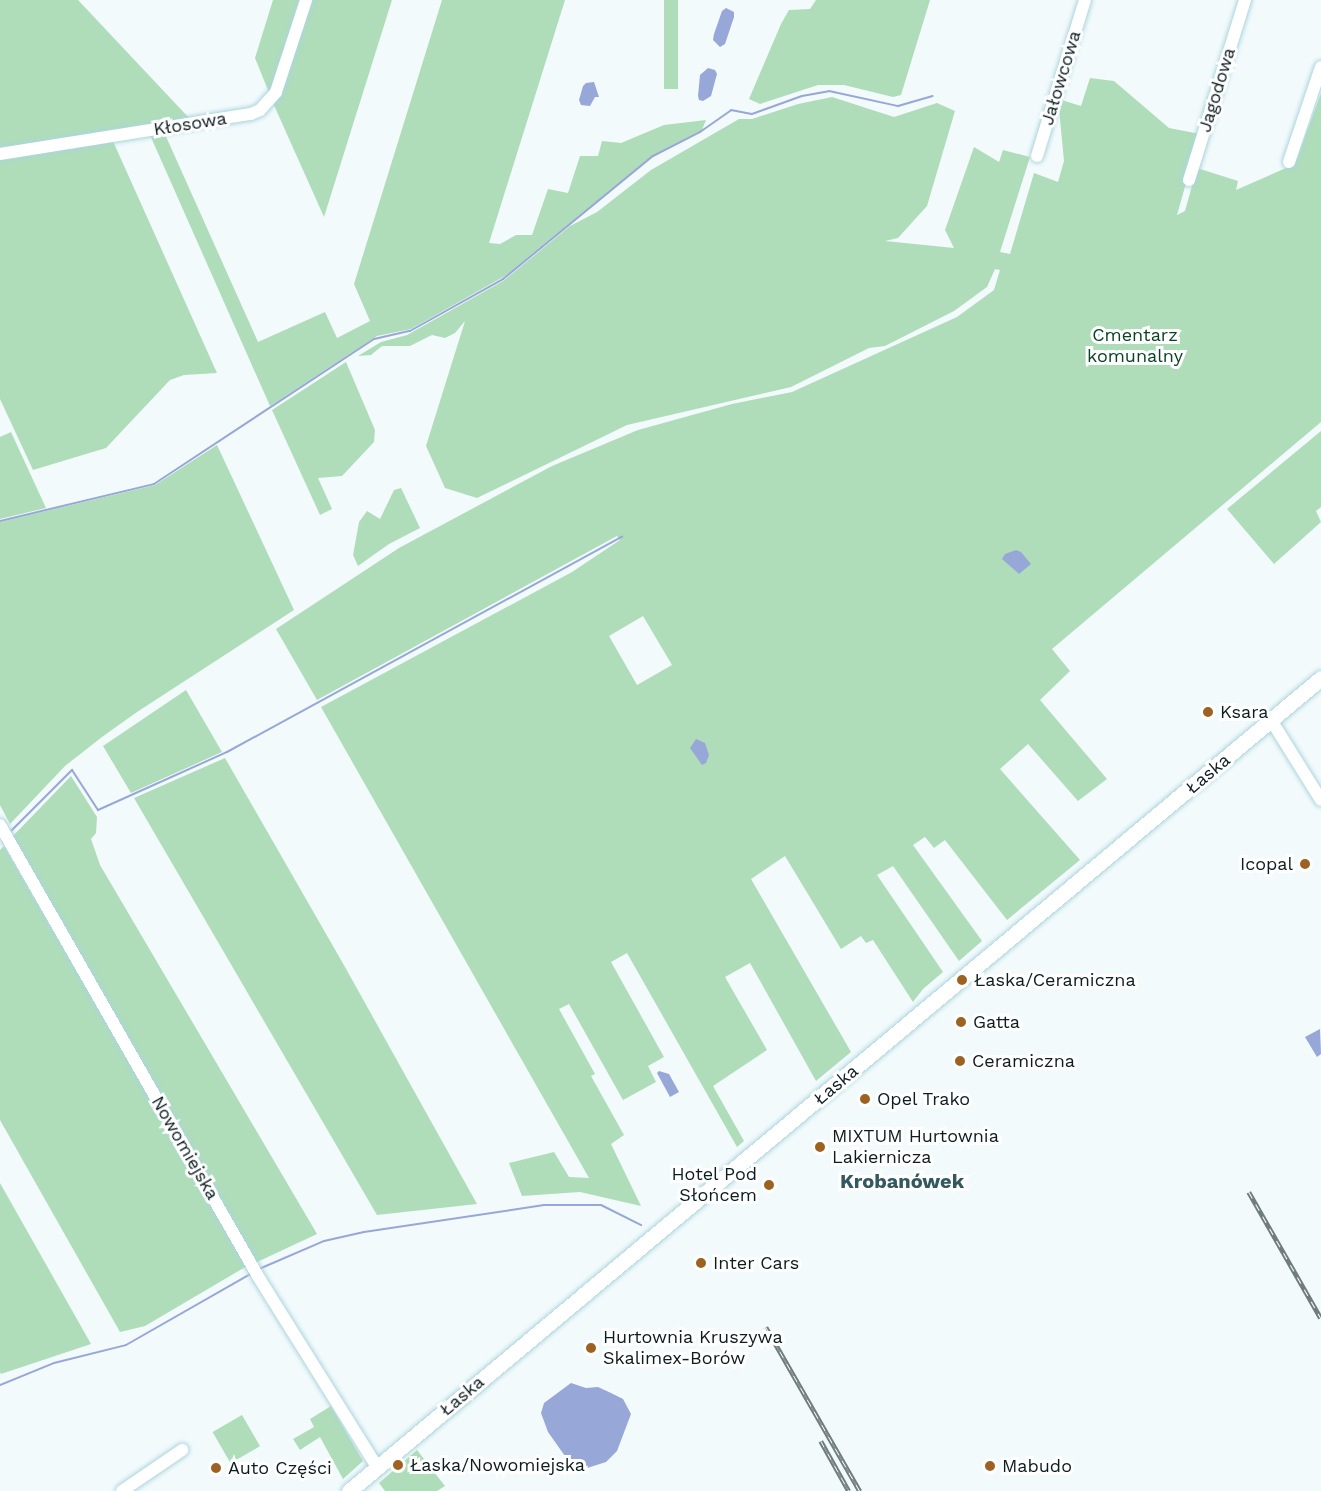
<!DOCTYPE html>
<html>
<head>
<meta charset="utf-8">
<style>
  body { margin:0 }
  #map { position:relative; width:1321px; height:1491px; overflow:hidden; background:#f2fafc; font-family:"Work Sans",sans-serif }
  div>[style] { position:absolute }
  .green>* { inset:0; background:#afddba; transform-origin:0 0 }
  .water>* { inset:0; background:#97a7d8 }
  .stream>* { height:2px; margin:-1px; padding:0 1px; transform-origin:1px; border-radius:1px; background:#97a7d8 }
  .roads { filter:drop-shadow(0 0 2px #acd5dd) drop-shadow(0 0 2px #acd5dd) }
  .minor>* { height:12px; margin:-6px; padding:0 6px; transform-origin:6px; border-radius:6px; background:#fff }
  .major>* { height:15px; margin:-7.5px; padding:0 7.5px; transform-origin:7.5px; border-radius:7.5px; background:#fff }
  .rail>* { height:4.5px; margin-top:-2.25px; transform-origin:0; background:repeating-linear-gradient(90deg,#fff 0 7px,#707d7f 0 14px); box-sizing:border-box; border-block:2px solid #707d7f }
  .dots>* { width:16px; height:16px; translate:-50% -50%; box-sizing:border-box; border:3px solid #fff; border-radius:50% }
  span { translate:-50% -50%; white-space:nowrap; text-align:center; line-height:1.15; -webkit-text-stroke:6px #fff; paint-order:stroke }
  .street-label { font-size:18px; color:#0c1c1f }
  .park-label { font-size:18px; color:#094422 }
  .poi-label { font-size:18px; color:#0c1c1f }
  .left { translate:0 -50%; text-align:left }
  .right { translate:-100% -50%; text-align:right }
  .neighbourhood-label { font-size:20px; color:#33585f; font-weight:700 }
</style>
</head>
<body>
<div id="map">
  <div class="green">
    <div style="clip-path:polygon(0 0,78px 0,190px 119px,0 150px)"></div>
    <div style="clip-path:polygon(273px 0,302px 0,270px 95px,255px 58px)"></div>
    <div style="clip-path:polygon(309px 0,392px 0,324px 217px,273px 103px)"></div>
    <div style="clip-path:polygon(442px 0,565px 0,489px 243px,500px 244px,516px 235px,532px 235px,548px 189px,568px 193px,580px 156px,598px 156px,602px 141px,621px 143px,664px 125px,706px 120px,702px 130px,653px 155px,505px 276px,411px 329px,377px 336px,270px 406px,150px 135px,164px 132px,258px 342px,325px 312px,337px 338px,370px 321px,354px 284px)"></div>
    <div style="left:664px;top:0;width:14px;height:89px"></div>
    <div style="clip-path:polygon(816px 0,930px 0,901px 95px,893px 97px,844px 85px,818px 85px,760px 104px,749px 99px,781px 24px,789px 10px,810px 9px)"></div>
    <div style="clip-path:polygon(evenodd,1090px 78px,1114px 81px,1169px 128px,1200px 134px,1177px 215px,1185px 211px,1197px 168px,1238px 181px,1236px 190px,1295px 164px,1321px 93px,1321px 422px,1052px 649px,1070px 671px,1040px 700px,1107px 779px,1078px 801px,1028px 744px,1000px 769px,1080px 860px,1007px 920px,945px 840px,934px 848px,925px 837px,913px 845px,982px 941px,959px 961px,893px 866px,877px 875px,943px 972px,923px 989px,913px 1002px,873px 940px,866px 943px,861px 936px,841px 949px,785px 856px,751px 879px,851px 1052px,816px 1081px,750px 963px,725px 977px,767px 1050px,713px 1086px,744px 1141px,737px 1147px,627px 953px,611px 962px,664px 1057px,648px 1066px,656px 1082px,623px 1100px,569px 1004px,559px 1009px,595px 1074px,591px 1076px,624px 1135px,611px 1144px,641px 1206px,580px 1192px,522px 1196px,509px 1163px,554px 1152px,569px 1177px,589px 1178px,321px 707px,572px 572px,620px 540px,617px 536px,317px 700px,276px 629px,399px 548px,552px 466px,638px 430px,732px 404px,792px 392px,957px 317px,994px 290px,1000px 270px,995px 269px,987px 287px,954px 311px,885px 346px,869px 348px,791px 387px,627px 425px,477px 498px,445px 488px,426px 446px,465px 321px,455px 333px,445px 338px,432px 335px,410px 346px,382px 346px,371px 355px,358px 356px,381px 342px,407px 335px,503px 281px,570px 226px,597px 212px,651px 170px,739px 119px,752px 119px,798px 104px,832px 97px,894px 117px,937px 103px,955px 111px,927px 206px,898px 238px,885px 241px,954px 248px,945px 230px,974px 147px,999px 162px,1003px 150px,1030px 157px,1000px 252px,1010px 254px,1034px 173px,1058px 182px,1064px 161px,1058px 99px,1081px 106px,1090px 78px,643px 616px,672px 665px,637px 685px,609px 636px,643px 616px)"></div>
    <div style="clip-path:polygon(112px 139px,217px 373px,184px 375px,170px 380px,106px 448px,33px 470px,0 399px,0 157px)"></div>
    <div style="clip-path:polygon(346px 362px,375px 430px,374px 442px,342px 476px,318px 478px,332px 509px,320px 515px,272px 410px)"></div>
    <div style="clip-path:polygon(1321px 431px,1321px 507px,1316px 511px,1321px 522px,1274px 564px,1227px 509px)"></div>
    <div style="clip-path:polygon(11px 432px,46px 508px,0 519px,0 437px)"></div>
    <div style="clip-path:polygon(217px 445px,294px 610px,137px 712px,102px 737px,65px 766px,10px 824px,0 805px,0 522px,155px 485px)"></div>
    <div style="clip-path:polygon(401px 488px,420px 528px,389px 544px,358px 566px,353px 555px,359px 522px,367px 511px,380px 519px,394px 490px)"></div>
    <div style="clip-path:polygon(186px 690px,222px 752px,131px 793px,103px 746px)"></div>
    <div style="clip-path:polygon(225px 758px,345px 967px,477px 1204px,377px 1215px,134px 798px)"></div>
    <div style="clip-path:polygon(71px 776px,97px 817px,96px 833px,91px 839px,100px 865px,317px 1234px,255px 1263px,12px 837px)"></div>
    <div style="clip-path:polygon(4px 846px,247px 1266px,145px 1326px,120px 1332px,0 1120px,0 850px)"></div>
    <div style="clip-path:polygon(0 1183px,91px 1344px,1px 1374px,0 1372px)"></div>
    <div style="clip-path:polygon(331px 1406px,363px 1461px,343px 1479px,320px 1437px,300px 1450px,293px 1439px,314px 1427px,310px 1419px)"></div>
    <div style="left:242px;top:1415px;width:36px;height:34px;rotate:60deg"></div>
    <div style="clip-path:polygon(417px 1450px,445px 1486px,437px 1491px,385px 1491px,379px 1483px)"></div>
  </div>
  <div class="water">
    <div style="clip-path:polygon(726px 8px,734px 12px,734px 17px,725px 44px,720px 47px,713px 40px,714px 34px,722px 11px)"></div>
    <div style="clip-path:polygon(708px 68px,715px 70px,717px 74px,711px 96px,703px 101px,699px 100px,698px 96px,700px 75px)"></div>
    <div style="clip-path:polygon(594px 82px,599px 97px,595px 97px,590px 106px,581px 105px,579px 100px,583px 86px,586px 83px)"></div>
    <div style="clip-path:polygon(1016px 550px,1021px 552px,1031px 564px,1019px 574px,1002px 559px,1005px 554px)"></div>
    <div style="clip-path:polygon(696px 739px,705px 743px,709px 755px,706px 763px,702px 765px,690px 748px)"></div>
    <div style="clip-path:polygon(1320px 1029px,1321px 1054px,1317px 1057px,1305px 1037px)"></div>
    <div style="clip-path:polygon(659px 1071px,669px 1074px,679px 1092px,670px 1097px,657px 1073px)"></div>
    <div style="clip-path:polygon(571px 1383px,586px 1388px,598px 1387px,611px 1393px,623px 1399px,631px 1414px,617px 1451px,606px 1462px,581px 1470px,572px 1466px,548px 1432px,541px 1413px,544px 1403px)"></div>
  </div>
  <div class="stream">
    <div style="left:0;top:521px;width:158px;rotate:-13.5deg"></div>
    <div style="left:154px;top:484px;width:263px;rotate:-33.4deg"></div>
    <div style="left:374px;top:339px;width:37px;rotate:-13deg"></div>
    <div style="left:410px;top:331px;width:107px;rotate:-29.2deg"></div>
    <div style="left:503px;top:279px;width:194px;rotate:-39.4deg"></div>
    <div style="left:653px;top:156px;width:53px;rotate:-27.1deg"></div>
    <div style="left:700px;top:132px;width:38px;rotate:-35deg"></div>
    <div style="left:731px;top:110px;width:21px;rotate:11deg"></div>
    <div style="left:752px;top:114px;width:53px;rotate:-19.8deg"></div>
    <div style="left:802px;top:96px;width:27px;rotate:-10deg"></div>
    <div style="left:829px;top:91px;width:71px;rotate:12.3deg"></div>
    <div style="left:898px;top:106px;width:36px;rotate:-16deg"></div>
    <div style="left:10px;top:832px;width:88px;rotate:-45deg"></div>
    <div style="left:72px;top:770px;width:48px;rotate:57deg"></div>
    <div style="left:98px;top:810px;width:141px;rotate:-24.2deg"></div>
    <div style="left:227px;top:752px;width:450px;rotate:-28.6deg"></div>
    <div style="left:259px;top:1269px;width:71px;rotate:-23.3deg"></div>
    <div style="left:324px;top:1241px;width:41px;rotate:-12.7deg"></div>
    <div style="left:364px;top:1232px;width:182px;rotate:-8.5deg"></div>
    <div style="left:544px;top:1205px;width:57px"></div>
    <div style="left:601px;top:1205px;width:45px;rotate:26.6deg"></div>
    <div style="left:0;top:1385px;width:58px;rotate:-22.2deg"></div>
    <div style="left:54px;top:1363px;width:74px;rotate:-14deg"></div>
    <div style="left:126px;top:1345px;width:145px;rotate:-29.7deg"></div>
  </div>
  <div class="roads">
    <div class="minor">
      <div style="left:0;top:154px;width:254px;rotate:-9.1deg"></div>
      <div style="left:251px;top:114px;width:10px;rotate:-24deg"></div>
      <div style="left:260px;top:110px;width:24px;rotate:-48deg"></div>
      <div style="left:276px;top:92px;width:97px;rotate:-71.9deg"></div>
      <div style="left:1037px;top:156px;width:163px;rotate:-72.9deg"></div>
      <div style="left:1289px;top:162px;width:100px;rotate:-71.4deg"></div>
      <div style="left:1189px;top:180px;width:189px;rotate:-72.7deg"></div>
      <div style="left:1271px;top:720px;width:94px;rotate:58deg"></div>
      <div style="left:0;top:825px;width:522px;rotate:60.24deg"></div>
      <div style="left:259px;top:1278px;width:223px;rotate:58deg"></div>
      <div style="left:122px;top:1491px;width:73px;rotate:-34.3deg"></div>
    </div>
    <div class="major">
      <div style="left:349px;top:1491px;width:1267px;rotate:-39.91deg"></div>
    </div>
  </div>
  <div class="rail">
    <div style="left:1249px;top:1192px;width:145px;rotate:60.3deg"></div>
    <div style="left:766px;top:1327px;width:189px;rotate:60.2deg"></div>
    <div style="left:821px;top:1441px;width:57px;rotate:60.8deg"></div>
  </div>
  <div class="dots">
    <div style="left:1208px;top:712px;background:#9d6222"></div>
    <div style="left:1305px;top:864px;background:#9d6222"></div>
    <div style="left:962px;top:980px;background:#9d6222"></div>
    <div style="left:961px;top:1022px;background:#9d6222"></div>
    <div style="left:960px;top:1061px;background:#9d6222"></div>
    <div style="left:865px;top:1099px;background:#9d6222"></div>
    <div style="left:820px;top:1147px;background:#9d6222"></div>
    <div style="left:769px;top:1185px;background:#9d6222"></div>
    <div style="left:701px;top:1263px;background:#9d6222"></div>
    <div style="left:591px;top:1348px;background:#9d6222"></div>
    <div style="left:398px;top:1465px;background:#9d6222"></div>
    <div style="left:990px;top:1466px;background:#9d6222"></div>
    <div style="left:216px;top:1468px;background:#9d6222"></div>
  </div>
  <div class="street-label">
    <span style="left:1061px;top:78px;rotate:-73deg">Jałowcowa</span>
    <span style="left:1217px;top:90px;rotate:-73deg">Jagodowa</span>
    <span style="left:190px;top:124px;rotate:-9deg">Kłosowa</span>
    <span style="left:1208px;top:774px;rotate:-40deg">Łaska</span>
    <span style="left:836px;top:1085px;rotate:-40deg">Łaska</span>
    <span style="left:185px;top:1148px;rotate:60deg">Nowomiejska</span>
    <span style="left:462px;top:1396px;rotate:-40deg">Łaska</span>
  </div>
  <div class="park-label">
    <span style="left:1135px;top:346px">Cmentarz<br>komunalny</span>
  </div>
  <div class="poi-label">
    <span class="left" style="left:1220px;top:712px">Ksara</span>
    <span class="right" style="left:1293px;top:864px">Icopal</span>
    <span class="left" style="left:974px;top:980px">Łaska/Ceramiczna</span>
    <span class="left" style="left:973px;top:1022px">Gatta</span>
    <span class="left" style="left:972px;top:1061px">Ceramiczna</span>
    <span class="left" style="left:877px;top:1099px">Opel Trako</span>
    <span class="left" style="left:832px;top:1147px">MIXTUM Hurtownia<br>Lakiernicza</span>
    <span class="right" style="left:757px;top:1185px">Hotel Pod<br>Słońcem</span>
    <span class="left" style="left:713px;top:1263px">Inter Cars</span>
    <span class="left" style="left:603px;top:1348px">Hurtownia Kruszywa<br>Skalimex-Borów</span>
    <span class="left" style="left:410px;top:1465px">Łaska/Nowomiejska</span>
    <span class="left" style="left:1002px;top:1466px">Mabudo</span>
    <span class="left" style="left:228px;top:1468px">Auto Części</span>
  </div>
  <div class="neighbourhood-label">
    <span style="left:902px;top:1181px">Krobanówek</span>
  </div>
</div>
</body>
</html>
